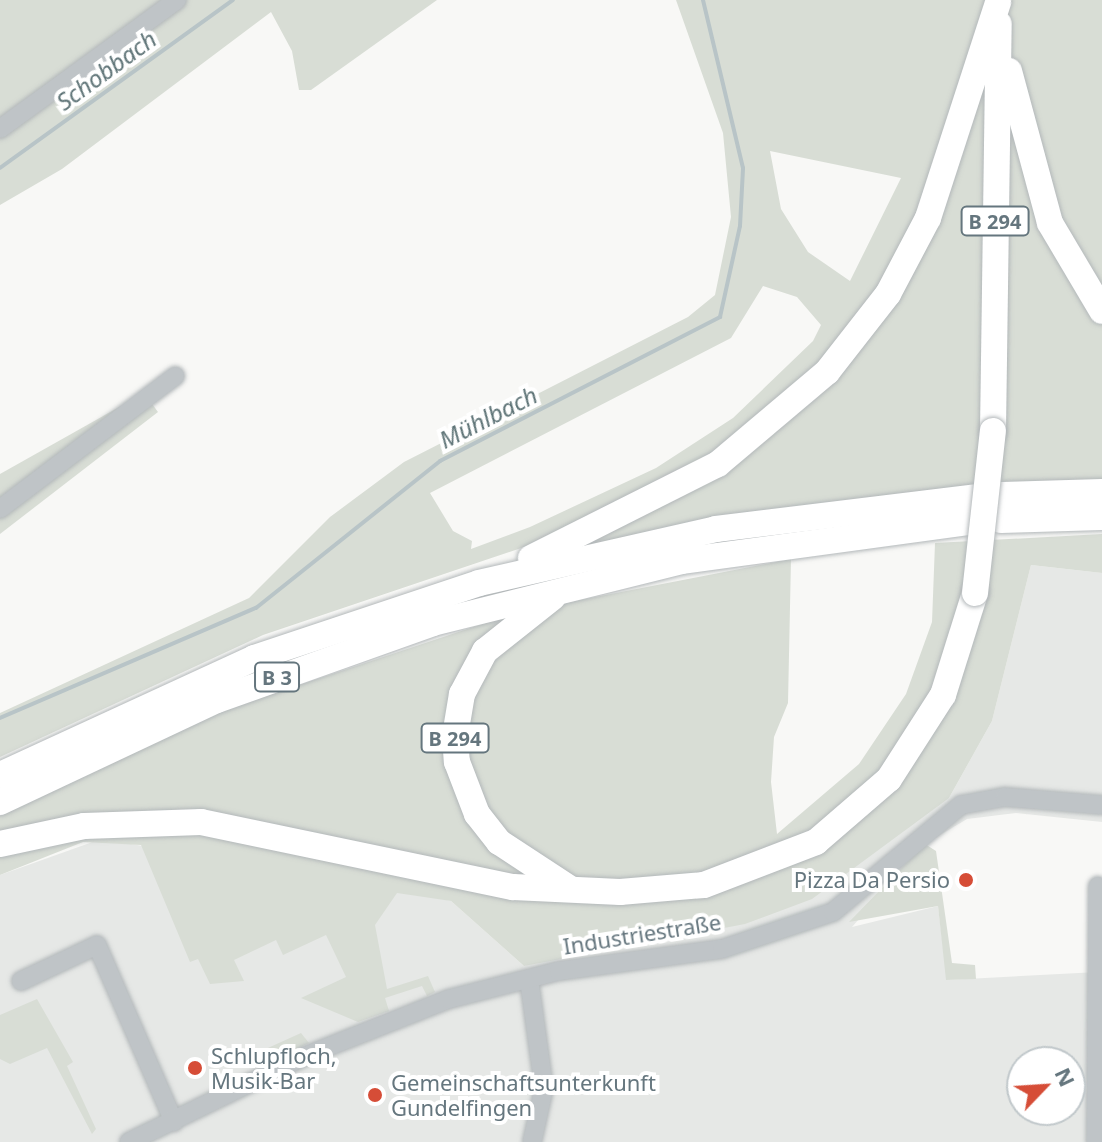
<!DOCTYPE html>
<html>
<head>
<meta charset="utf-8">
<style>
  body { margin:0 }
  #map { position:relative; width:1102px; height:1142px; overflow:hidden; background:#f8f8f6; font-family:"Noto Sans",sans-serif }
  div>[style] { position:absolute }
  .built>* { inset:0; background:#e6e8e6 }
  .green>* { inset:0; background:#d8ddd5 }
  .stream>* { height:4px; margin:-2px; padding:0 2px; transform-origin:2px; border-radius:2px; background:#b8c4c7 }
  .roads { filter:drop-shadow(0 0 2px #b3b8ba) drop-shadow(0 0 2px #b3b8ba) }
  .minor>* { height:18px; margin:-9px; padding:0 9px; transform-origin:9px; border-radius:9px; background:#bfc4c7 }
  .highway>* { height:26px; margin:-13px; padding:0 13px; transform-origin:13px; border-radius:13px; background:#fff }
  .bridges { filter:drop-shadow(0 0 2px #b3b8ba) drop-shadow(0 0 2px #b3b8ba) }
  .highway-bridge>* { height:26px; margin:-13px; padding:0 13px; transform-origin:13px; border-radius:13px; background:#fff }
  .dots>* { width:22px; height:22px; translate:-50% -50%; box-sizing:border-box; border:4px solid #fff; border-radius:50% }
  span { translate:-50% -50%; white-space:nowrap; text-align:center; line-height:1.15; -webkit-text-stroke:8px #fff; paint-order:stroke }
  .shield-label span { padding:2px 6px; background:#fff; border:2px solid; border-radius:6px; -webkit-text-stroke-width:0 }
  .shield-label { font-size:20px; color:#65767e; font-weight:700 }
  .poi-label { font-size:22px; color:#65767e }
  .right { translate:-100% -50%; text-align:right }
  .left { translate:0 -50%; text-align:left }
  .street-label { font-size:22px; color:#65767e }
  .water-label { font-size:24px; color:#607578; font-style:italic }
  .north { position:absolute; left:1006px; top:1046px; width:80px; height:80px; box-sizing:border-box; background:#fff; border:2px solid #c1c8cb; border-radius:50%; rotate:65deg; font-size:22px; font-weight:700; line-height:32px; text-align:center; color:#65767e }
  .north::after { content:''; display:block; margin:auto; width:28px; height:36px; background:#d64d37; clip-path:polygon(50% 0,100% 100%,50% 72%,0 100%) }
</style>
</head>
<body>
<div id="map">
  <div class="built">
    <div style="clip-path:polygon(evenodd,1031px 565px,1102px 573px,1102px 822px,1016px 813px,967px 819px,925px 844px,852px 927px,938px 906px,947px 980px,1098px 972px,1096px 1142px,0 1142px,0 875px,101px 839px,413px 891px,451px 901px,524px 966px,949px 798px,992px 721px,1031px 565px,1022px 1062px,1070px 1062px,1070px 1110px,1022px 1110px,1022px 1062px)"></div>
  </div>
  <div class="green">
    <div style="clip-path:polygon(0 0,437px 0,311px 90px,299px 90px,292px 51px,271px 12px,62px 169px,0 205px)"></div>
    <div style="clip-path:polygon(evenodd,676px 0,1102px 0,1102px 483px,569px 554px,539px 542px,263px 635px,0 757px,0 713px,249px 598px,330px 517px,404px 462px,688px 317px,715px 295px,731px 217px,723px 133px,676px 0,770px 151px,901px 178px,850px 281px,808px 252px,781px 209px,770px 151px,676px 0,763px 286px,797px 297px,821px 325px,813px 341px,733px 418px,656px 468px,530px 527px,471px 549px,472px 541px,453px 531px,430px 493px,731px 338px,763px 286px)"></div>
    <div style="clip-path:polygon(144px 393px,158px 412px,0 534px,0 474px)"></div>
    <div style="clip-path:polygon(1102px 534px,1102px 573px,1031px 565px,992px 721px,949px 798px,812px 899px,745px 924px,524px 966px,451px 901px,397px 893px,375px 925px,387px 989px,428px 976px,435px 992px,427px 996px,422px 986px,385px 998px,389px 1011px,358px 1022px,301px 998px,346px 977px,326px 935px,283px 955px,276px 940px,234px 960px,244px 981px,210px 984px,198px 959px,190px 962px,141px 845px,83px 842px,0 875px,0 816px,203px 717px,518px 612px,791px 559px,788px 703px,774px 737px,771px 782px,777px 834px,859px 764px,906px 694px,932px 622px,935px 543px)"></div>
    <div style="clip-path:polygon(925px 844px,936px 851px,952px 963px,975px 965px,976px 979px,946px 980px,938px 906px,849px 922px)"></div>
    <div style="clip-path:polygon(37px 999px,73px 1062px,67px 1066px,96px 1129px,92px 1134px,47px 1048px,10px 1064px,0 1059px,0 1015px)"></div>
    <div style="clip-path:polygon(301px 1033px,309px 1043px,262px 1065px,259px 1052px)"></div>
  </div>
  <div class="stream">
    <div style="left:0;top:168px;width:287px;rotate:-35.8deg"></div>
    <div style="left:0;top:718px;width:279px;rotate:-23.3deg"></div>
    <div style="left:256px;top:608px;width:236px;rotate:-38.6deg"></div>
    <div style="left:440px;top:461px;width:315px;rotate:-27.2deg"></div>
    <div style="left:720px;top:317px;width:93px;rotate:-77.6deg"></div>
    <div style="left:740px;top:226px;width:58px;rotate:-87deg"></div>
    <div style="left:743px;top:168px;width:173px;rotate:-103.4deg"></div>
  </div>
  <div class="roads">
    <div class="minor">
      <div style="left:0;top:129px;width:219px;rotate:-36.1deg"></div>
      <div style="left:0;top:509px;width:220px;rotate:-37.2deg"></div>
      <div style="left:529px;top:979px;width:110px;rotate:82.2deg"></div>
      <div style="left:544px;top:1088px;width:55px;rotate:102.5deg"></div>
      <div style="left:21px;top:981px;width:84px;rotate:-25.3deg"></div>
      <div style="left:97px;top:945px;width:193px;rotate:66.5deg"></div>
      <div style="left:129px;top:1142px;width:196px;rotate:-26deg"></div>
      <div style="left:305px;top:1056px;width:155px;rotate:-21.6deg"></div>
      <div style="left:449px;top:999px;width:114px;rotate:-14.3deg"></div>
      <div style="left:559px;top:971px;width:164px;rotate:-7.7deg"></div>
      <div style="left:722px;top:949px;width:117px;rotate:-18.4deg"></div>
      <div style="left:833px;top:912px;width:167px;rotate:-39.9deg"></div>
      <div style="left:961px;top:805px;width:45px;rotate:-10.3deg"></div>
      <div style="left:1005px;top:797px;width:97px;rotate:4.7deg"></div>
      <div style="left:1096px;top:1142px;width:256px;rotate:-89.6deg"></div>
    </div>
    <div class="highway">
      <div style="left:1009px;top:71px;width:157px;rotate:74.9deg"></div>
      <div style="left:1050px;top:223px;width:102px;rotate:59.4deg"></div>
      <div style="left:993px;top:431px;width:407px;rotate:-89.2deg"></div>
      <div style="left:1002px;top:495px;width:100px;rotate:-1.7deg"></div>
      <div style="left:1001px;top:520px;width:101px;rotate:-1.7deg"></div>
      <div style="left:531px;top:558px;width:209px;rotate:-26.7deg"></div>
      <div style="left:718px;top:464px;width:143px;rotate:-40.2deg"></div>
      <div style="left:827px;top:372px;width:99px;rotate:-52deg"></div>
      <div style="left:888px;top:294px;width:86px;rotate:-62.2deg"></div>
      <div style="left:928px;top:218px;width:227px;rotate:-72deg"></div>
      <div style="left:553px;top:597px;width:87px;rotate:141.5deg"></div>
      <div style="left:485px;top:651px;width:49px;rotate:118.1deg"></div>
      <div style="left:462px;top:694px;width:43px;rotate:99.5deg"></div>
      <div style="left:455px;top:736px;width:26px;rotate:86deg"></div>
      <div style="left:457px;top:762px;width:56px;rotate:69deg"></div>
      <div style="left:477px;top:814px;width:36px;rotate:52deg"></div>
      <div style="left:499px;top:842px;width:84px;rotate:33.3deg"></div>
      <div style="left:0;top:775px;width:280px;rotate:-24.7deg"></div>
      <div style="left:254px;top:658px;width:237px;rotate:-18.4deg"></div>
      <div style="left:479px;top:583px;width:243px;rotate:-12.8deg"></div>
      <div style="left:716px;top:529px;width:262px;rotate:-7deg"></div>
      <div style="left:0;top:802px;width:240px;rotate:-25.2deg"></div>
      <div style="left:217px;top:700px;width:229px;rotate:-19.6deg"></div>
      <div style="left:433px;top:623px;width:256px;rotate:-14deg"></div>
      <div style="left:681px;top:561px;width:293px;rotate:-7.7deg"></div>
      <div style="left:0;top:844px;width:86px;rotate:-12.1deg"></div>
      <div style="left:84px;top:826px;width:117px;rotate:-2deg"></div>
      <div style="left:201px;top:822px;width:319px;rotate:11.8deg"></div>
      <div style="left:513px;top:887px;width:107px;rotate:2.7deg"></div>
      <div style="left:620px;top:892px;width:84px;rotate:-4.8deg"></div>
      <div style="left:704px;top:885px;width:120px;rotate:-21deg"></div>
      <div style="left:816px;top:842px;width:96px;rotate:-40.8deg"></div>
      <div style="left:889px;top:779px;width:100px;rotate:-57.3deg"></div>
      <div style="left:943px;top:695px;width:107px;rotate:-72.6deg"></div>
    </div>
  </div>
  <div class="bridges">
    <div class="highway-bridge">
      <div style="left:975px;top:593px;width:163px;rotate:-83.7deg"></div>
    </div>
  </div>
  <div class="dots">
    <div style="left:966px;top:880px;background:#d64d37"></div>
    <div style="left:195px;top:1068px;background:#d64d37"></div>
    <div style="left:375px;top:1095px;background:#d64d37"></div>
  </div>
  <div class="shield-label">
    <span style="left:995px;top:221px">B 294</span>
    <span style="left:277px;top:677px">B 3</span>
    <span style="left:455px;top:738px">B 294</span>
  </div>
  <div class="poi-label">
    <span class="right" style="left:950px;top:880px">Pizza Da Persio</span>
    <span class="left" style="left:211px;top:1068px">Schlupfloch,<br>Musik-Bar</span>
    <span class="left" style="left:391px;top:1095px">Gemeinschaftsunterkunft<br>Gundelfingen</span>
  </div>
  <div class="street-label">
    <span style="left:642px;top:934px;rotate:-9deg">Industriestraße</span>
  </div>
  <div class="water-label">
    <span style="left:106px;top:70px;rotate:-36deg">Schobbach</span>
    <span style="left:488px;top:417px;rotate:-27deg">Mühlbach</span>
  </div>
  <div class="north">N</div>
</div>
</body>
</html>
